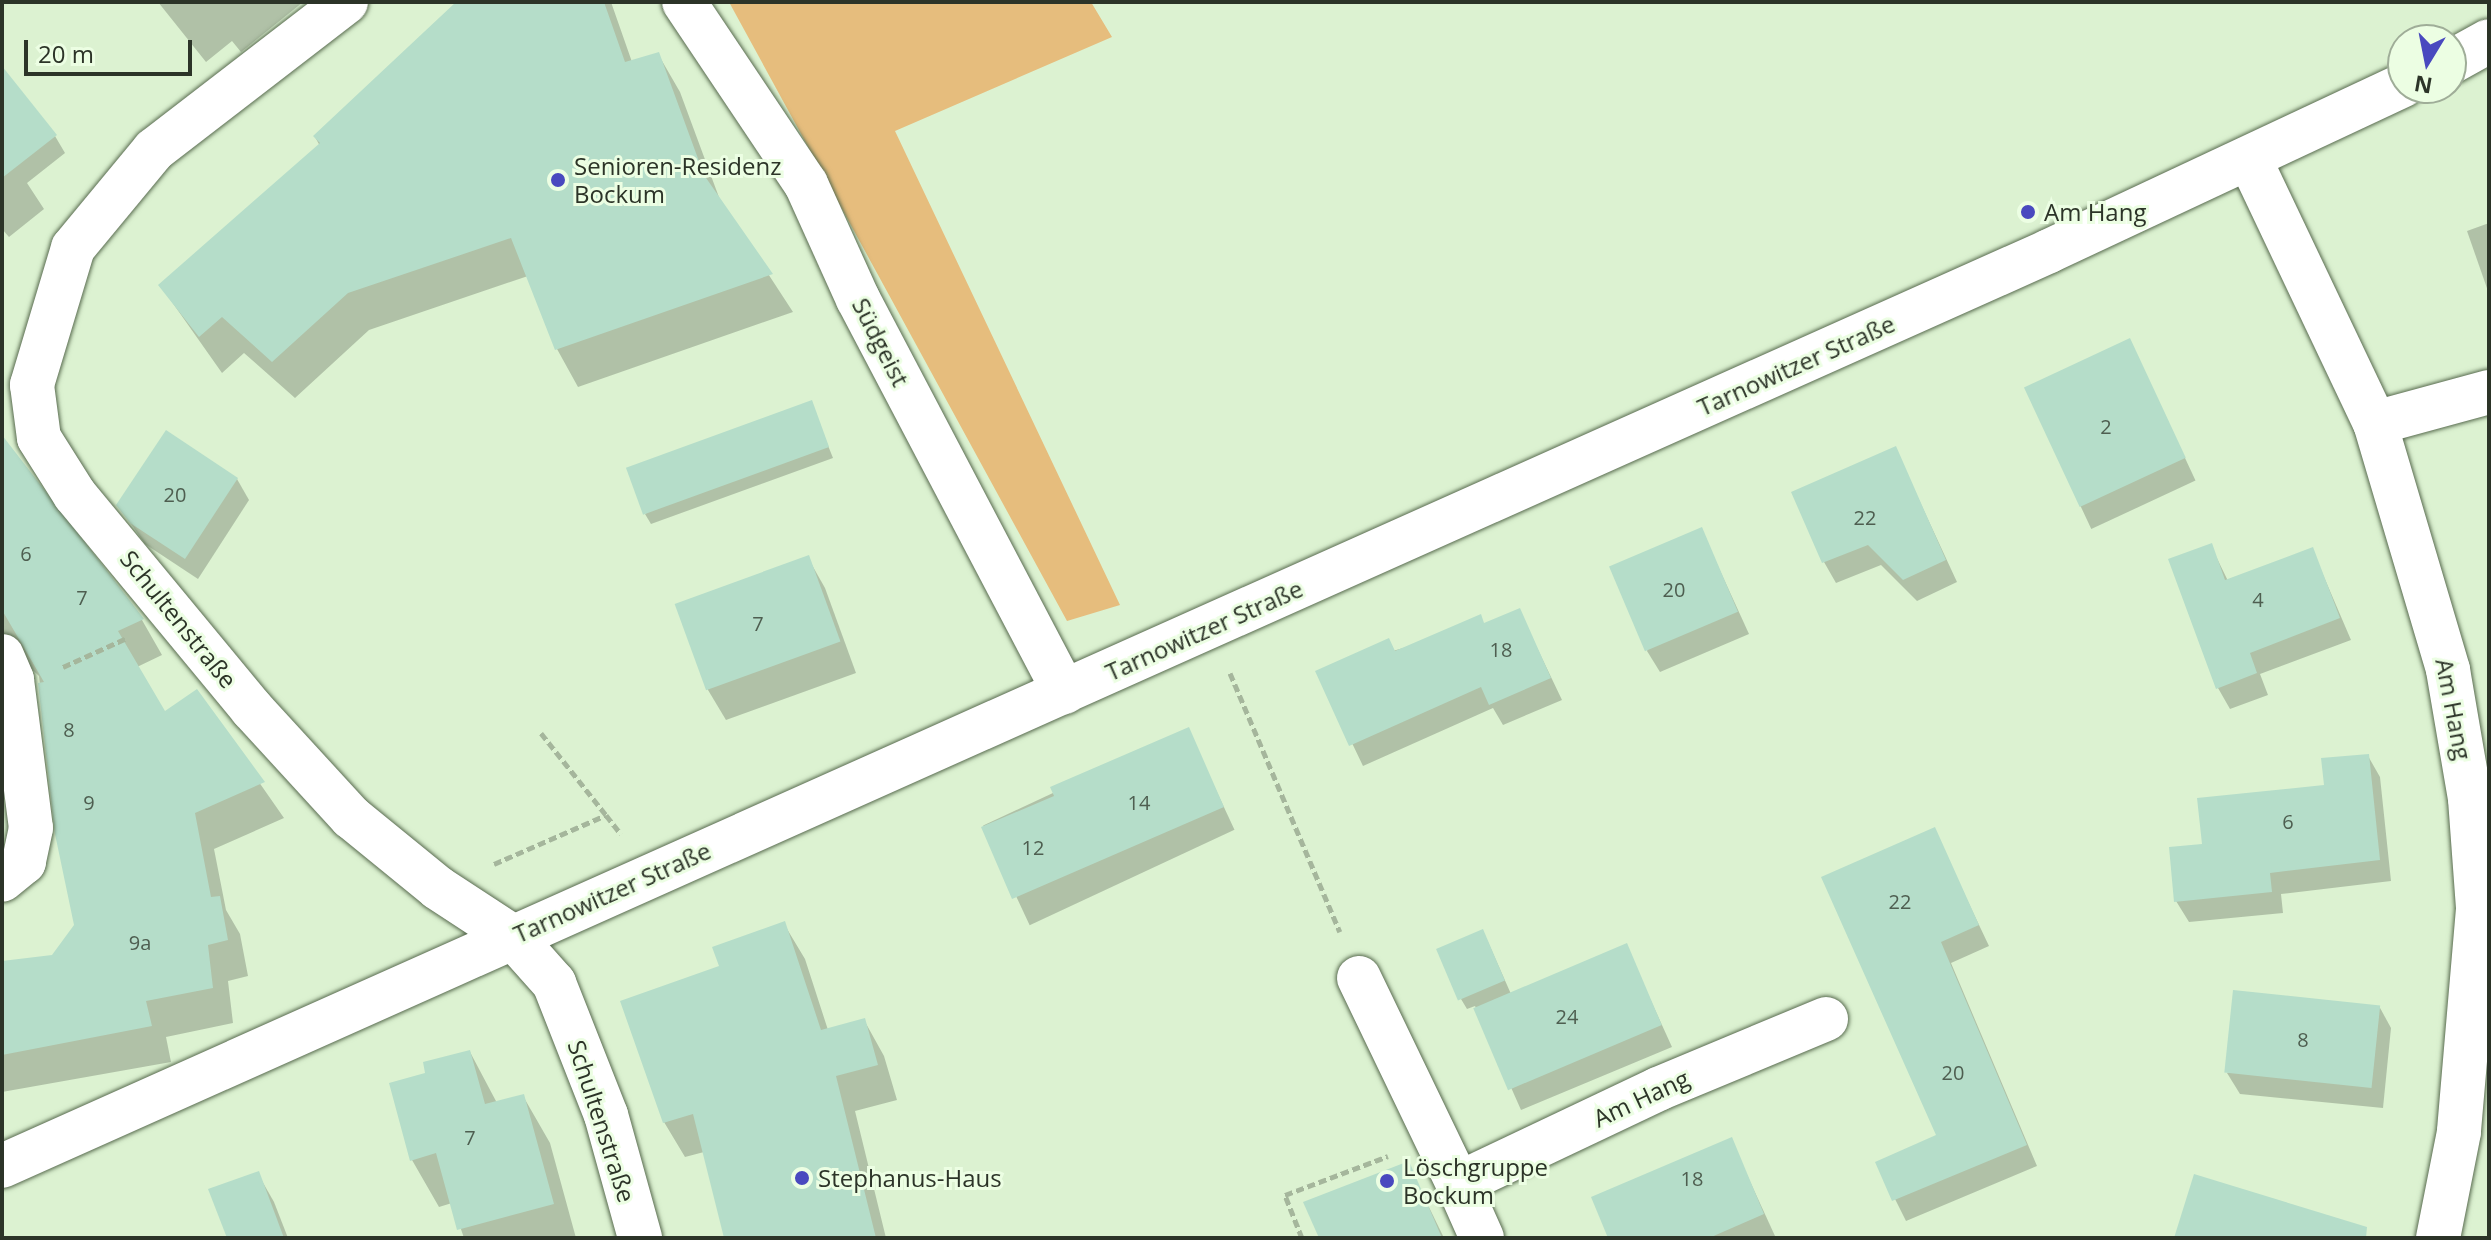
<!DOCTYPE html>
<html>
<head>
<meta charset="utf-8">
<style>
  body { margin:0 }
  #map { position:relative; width:2491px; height:1240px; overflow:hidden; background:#dcf2d1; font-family:"Open Sans",sans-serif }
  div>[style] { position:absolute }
  .green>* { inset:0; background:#e6bd7d }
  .shadow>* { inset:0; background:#0003; transform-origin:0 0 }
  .building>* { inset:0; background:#b5ddc9; transform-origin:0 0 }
  .path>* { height:5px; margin-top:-2.5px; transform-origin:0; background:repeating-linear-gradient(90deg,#a5b69c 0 8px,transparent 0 12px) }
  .roads { filter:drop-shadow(0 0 2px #586b4f) drop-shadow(0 0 2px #586b4f) }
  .minor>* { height:44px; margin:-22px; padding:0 22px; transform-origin:22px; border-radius:22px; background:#fff }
  .major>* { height:44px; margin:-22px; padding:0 22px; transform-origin:22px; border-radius:22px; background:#fff }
  .dots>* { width:22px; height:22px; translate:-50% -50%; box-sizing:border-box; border:4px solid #ecfee3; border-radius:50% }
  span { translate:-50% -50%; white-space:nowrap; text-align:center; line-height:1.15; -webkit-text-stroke:6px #ecfee3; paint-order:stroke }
  .number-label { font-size:20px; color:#4e5e50 }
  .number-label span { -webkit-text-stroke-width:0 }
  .poi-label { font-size:24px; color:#2c3428 }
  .left { translate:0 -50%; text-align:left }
  .street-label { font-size:24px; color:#2c3428 }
  .frame { position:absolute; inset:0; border:4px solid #2c3428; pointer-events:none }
  .north { position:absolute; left:2387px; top:24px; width:80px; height:80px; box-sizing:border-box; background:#ecfee3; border:2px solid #9fad98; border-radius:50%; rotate:190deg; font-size:22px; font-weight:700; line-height:32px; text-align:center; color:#2c3428 }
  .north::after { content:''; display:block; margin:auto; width:28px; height:36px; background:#4949bf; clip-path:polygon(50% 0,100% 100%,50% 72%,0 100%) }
  .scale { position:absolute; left:24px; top:40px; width:168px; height:36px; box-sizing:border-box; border:4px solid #2c3428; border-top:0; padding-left:10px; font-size:24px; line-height:28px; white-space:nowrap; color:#2c3428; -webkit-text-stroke:6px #ecfee3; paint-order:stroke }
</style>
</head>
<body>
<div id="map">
  <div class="green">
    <div style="clip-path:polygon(729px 2px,1091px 2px,1112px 37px,895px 131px,1120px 605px,1067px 621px)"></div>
  </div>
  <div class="shadow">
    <div style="clip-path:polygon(158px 2px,303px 2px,241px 52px,232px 41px,206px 62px)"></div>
    <div style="clip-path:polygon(459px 2px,611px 2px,632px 62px,658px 54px,680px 92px,720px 200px,793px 312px,578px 387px,557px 349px,528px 276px,369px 330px,295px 398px,244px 353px,222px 373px,160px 285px,320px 146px,315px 137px)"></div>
    <div style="clip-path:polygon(2px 96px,55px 136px,65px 153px,27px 183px,44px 209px,9px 237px,2px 229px)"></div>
    <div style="clip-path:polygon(2489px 223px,2489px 294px,2467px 231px)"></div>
    <div style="left:2130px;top:340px;width:155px;height:115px;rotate:65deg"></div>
    <div style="clip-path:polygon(811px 403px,833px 458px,651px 524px,645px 514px)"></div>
    <div style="clip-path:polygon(2px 438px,142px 620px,162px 655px,137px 667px,164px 714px,196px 692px,284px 818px,214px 849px,226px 910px,240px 934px,248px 976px,228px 981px,233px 1023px,166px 1037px,171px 1062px,2px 1092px,2px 962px,53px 957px,76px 925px,57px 834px,39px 676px,2px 641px)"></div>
    <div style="clip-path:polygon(1895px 448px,1957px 582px,1917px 601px,1881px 565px,1836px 583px,1824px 562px)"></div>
    <div style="clip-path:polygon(237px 479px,249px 500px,198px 579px,145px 544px,118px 505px)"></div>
    <div style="clip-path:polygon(1701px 529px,1749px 634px,1660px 672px,1647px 651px)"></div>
    <div style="clip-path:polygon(2211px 546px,2228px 581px,2312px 549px,2351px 640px,2260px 674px,2268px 695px,2230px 709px,2218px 688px)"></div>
    <div style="clip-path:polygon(808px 558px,825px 588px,856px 673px,726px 720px,708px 690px,677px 606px)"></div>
    <div style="clip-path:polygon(1519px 610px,1562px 700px,1503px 725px,1493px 708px,1363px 766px,1318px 672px,1485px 625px)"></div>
    <div style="left:1188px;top:730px;width:110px;height:226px;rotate:65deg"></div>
    <div style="clip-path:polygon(2368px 756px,2380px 777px,2391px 881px,2281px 894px,2283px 913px,2189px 922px,2176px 901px,2204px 846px,2326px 786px)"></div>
    <div style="clip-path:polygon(1934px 830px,1989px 946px,1951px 963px,2037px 1166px,1906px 1221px,1877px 1163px,1939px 1136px)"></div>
    <div style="clip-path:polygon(784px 924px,805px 959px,828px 1030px,864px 1020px,884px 1056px,897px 1100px,855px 1111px,886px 1238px,726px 1238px,704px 1152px,685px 1157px,664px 1122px,721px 968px)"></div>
    <div style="clip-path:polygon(1488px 942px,1511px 994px,1626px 946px,1672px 1047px,1521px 1110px,1475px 1006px,1467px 1009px,1461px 999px)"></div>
    <div style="clip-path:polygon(2379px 1006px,2391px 1028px,2383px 1108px,2240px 1094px,2227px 1073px)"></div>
    <div style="clip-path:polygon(470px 1052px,497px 1103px,523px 1096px,550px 1143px,576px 1238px,464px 1238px,452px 1203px,439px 1207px,412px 1160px)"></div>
    <div style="clip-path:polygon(1731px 1140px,1775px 1236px,1610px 1238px)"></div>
    <div style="clip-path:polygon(1408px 1164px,1444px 1238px,1321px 1238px)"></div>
    <div style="clip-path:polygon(258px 1174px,274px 1202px,288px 1238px,229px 1238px)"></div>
  </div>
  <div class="building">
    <div style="clip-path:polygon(456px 2px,604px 2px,625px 62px,659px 52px,704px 175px,773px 274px,555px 350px,511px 238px,348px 293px,272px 362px,222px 317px,199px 337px,158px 285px,320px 143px,313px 136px)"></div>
    <div style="clip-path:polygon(2px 66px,57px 135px,2px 178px)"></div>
    <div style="left:2130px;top:338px;width:132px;height:117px;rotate:65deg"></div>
    <div style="left:812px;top:400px;width:50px;height:198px;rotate:70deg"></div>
    <div style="clip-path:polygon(166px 430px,238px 478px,185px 559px,130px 523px,116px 505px)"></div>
    <div style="clip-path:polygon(2px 435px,144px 619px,118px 631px,165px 711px,197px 689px,265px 782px,195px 813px,211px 897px,220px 896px,228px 940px,208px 945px,213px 988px,146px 1001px,152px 1026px,2px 1055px,2px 961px,52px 955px,74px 925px,55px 834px,38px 683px,44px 682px,2px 610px)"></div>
    <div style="clip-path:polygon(1896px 446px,1946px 560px,1903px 580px,1868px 545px,1822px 563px,1791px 492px)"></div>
    <div style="left:1702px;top:527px;width:92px;height:101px;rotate:67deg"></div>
    <div style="clip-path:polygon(2212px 543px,2225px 580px,2313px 547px,2340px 618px,2250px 653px,2257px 673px,2216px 689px,2168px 559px)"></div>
    <div style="left:809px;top:555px;width:92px;height:143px;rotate:70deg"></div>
    <div style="clip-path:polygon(1520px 608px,1551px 678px,1489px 705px,1481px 687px,1349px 746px,1315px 671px,1389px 638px,1395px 651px,1481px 614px,1484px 623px)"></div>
    <div style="clip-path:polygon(1189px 727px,1224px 807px,1012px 899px,981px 827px,1054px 796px,1050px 787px)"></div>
    <div style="clip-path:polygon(2369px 754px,2380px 860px,2270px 873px,2272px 892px,2174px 902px,2169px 847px,2202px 844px,2197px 798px,2324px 785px,2321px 758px)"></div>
    <div style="clip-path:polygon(1935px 827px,1979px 925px,1941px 942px,2027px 1145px,1892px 1201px,1875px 1162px,1936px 1135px,1821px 877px)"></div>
    <div style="clip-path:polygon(785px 921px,821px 1030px,865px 1018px,878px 1065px,836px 1076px,876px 1238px,724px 1238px,693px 1114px,663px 1123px,620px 1001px,719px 966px,712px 947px)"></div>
    <div style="left:1483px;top:929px;width:56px;height:51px;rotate:67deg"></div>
    <div style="left:1627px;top:943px;width:89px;height:167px;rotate:67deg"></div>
    <div style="left:2233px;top:990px;width:148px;height:83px;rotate:6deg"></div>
    <div style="clip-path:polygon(470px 1050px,485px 1104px,524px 1094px,554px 1204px,457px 1230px,436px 1153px,410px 1161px,389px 1083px,425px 1073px,423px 1062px)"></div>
    <div style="clip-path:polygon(1732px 1137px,1764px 1214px,1709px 1238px,1608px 1238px,1591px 1197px)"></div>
    <div style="clip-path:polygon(1409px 1161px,1442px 1238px,1319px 1238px,1303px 1202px)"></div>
    <div style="clip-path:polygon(259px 1171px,284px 1238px,227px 1238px,208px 1189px)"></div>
    <div style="clip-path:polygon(2194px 1174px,2367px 1227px,2366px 1238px,2174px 1238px)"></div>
  </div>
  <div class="path">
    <div style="left:63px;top:667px;width:70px;rotate:-24.4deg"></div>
    <div style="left:1230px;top:673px;width:281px;rotate:67deg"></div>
    <div style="left:541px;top:733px;width:105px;rotate:51.6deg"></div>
    <div style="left:494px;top:864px;width:122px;rotate:-23.6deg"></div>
    <div style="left:606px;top:815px;width:24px;rotate:52deg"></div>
    <div style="left:1302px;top:1238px;width:46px;rotate:-111.6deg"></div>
    <div style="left:1285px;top:1195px;width:110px;rotate:-20.7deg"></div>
  </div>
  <div class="roads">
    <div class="minor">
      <div style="left:346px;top:2px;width:242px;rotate:142.4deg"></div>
      <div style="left:154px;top:150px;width:127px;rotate:129.6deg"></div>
      <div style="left:73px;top:248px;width:143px;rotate:106.7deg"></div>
      <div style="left:32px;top:385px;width:53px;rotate:82.5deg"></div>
      <div style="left:39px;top:438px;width:67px;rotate:57.7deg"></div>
      <div style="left:75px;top:495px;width:278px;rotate:50.4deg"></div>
      <div style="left:252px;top:709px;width:147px;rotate:47.5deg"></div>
      <div style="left:351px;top:817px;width:112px;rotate:39.2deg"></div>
      <div style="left:438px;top:888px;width:90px;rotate:33.2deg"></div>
      <div style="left:513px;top:937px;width:62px;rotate:48.3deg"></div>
      <div style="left:554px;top:983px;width:142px;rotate:68.5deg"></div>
      <div style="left:606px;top:1115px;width:128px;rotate:74.5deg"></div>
      <div style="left:684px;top:2px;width:219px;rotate:56.2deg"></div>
      <div style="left:806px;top:184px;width:126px;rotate:65.7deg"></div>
      <div style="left:858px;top:299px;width:444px;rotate:62.3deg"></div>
      <div style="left:2250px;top:160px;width:291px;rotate:64.6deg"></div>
      <div style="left:2375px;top:423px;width:258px;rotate:73.5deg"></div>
      <div style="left:2448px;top:670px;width:131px;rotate:80.3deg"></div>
      <div style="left:2470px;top:799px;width:110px;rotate:85.8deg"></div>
      <div style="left:2478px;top:909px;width:224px;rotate:94.9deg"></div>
      <div style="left:2459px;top:1132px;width:108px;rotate:101.2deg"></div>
      <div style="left:2375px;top:423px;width:118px;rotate:-15.2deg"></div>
      <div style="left:2px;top:656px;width:26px;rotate:67deg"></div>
      <div style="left:12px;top:680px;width:149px;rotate:82.7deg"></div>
      <div style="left:31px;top:828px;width:35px;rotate:102deg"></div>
      <div style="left:24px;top:862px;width:28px;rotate:141deg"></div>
      <div style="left:1359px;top:978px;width:229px;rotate:64.3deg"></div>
      <div style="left:1482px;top:1238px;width:59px;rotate:-114deg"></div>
      <div style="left:1458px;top:1184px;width:221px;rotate:-25.4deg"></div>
      <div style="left:1658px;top:1089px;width:182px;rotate:-22.6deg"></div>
    </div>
    <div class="major">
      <div style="left:2451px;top:62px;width:43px;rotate:-28.9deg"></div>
      <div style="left:2px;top:1166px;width:2242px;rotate:-24.08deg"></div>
      <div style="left:2049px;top:251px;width:391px;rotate:-25.1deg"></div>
    </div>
  </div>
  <div class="dots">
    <div style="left:558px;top:180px;background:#4949bf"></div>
    <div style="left:2028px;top:212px;background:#4949bf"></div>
    <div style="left:802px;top:1178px;background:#4949bf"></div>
    <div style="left:1387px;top:1181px;background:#4949bf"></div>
  </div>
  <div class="number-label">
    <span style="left:2106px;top:426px">2</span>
    <span style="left:175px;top:494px">20</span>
    <span style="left:1865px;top:517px">22</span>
    <span style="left:26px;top:553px">6</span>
    <span style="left:1674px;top:589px">20</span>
    <span style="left:82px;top:597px">7</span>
    <span style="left:2258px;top:599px">4</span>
    <span style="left:758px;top:623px">7</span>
    <span style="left:1501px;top:649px">18</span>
    <span style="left:69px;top:729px">8</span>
    <span style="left:89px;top:802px">9</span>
    <span style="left:1139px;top:802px">14</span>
    <span style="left:2288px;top:821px">6</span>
    <span style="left:1033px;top:847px">12</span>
    <span style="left:1900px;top:901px">22</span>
    <span style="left:140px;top:942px">9a</span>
    <span style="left:1567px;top:1016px">24</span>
    <span style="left:2303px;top:1039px">8</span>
    <span style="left:1953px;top:1072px">20</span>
    <span style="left:470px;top:1137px">7</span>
    <span style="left:1692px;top:1178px">18</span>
  </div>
  <div class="poi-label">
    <span class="left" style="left:574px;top:180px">Senioren-Residenz<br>Bockum</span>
    <span class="left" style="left:2044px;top:212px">Am Hang</span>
    <span class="left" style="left:1403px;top:1181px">Löschgruppe<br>Bockum</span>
    <span class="left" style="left:818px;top:1178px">Stephanus-Haus</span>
  </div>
  <div class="street-label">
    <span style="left:881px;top:342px;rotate:63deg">Südgeist</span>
    <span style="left:1796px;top:365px;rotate:-24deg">Tarnowitzer Straße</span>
    <span style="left:179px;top:619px;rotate:51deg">Schultenstraße</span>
    <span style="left:1204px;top:630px;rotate:-24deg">Tarnowitzer Straße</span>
    <span style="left:2454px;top:709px;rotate:79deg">Am Hang</span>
    <span style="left:612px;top:892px;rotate:-24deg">Tarnowitzer Straße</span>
    <span style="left:1641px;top:1098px;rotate:-25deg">Am Hang</span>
    <span style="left:602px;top:1121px;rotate:72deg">Schultenstraße</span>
  </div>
  <div class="frame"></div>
  <div class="north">N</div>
  <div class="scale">20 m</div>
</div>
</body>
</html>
